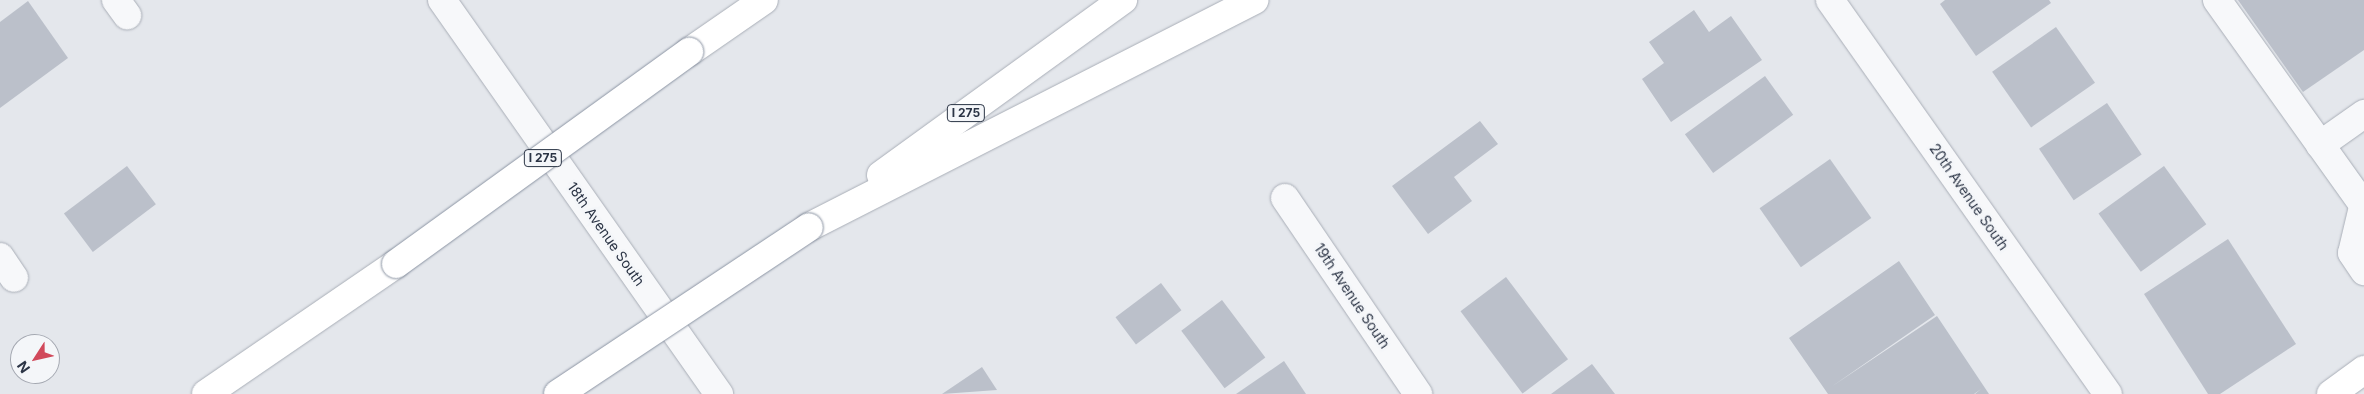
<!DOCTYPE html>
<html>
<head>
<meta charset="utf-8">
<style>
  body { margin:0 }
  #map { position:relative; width:2364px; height:394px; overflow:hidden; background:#e4e7ec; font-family:Inter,sans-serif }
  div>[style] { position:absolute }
  .building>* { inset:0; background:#bbc0ca; transform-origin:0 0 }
  .roads { filter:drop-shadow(0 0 1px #a9aeb7) drop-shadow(0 0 1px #a9aeb7) }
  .minor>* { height:28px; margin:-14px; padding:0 14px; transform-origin:14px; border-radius:14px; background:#f7f8fa }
  .highway>* { height:28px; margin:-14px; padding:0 14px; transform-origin:14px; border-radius:14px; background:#fff }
  .bridges { filter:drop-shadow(0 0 1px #8b94a3) drop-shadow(0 0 1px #8b94a3) }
  .highway-bridge>* { height:28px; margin:-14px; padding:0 14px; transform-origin:14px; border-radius:14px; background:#fff }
  span { translate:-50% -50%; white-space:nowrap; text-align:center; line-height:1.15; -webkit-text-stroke:5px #f4f6f9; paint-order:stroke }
  .shield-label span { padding:1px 4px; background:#f4f6f9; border:1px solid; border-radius:4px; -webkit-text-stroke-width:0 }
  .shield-label { font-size:12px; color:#2b3445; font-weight:700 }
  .street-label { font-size:14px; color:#2b3445 }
  .north { position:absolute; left:10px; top:334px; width:50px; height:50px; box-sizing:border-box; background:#f4f6f9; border:1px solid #a4a8b1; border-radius:50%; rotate:235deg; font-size:14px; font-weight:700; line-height:20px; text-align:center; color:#2b3445 }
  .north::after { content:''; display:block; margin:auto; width:18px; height:22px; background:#d1495b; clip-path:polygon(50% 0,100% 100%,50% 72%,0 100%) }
</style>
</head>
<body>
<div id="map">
  <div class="building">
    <div style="clip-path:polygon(1945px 0,2049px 0,2051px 3px,1976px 56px,1940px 4px)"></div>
    <div style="clip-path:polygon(2238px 0,2364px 0,2364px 50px,2303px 92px)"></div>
    <div style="clip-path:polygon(28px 1px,68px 58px,0 108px,0 22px)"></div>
    <div style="clip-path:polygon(1694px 10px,1709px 32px,1731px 16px,1762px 60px,1671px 122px,1642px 79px,1664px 63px,1649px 42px)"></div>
    <div style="left:2056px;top:27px;width:68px;height:78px;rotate:55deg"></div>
    <div style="left:1765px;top:76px;width:48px;height:99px;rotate:54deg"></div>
    <div style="left:2107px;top:103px;width:62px;height:82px;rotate:56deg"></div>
    <div style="clip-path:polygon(1480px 121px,1498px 144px,1454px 177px,1472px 201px,1428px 234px,1392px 186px)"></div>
    <div style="left:1830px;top:159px;width:72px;height:86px;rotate:55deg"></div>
    <div style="left:127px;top:166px;width:48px;height:79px;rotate:53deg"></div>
    <div style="left:2164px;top:166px;width:72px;height:81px;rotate:54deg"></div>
    <div style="clip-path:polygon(2228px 239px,2296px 344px,2220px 394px,2208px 394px,2144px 294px)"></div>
    <div style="clip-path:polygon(1899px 261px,1935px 315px,1831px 387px,1937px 316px,1989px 394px,1975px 394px,1981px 389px,1974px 394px,1828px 394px,1789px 338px)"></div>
    <div style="left:1506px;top:277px;width:103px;height:57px;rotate:53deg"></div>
    <div style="left:1161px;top:283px;width:34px;height:57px;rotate:53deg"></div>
    <div style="left:1222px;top:300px;width:72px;height:51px;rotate:53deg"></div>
    <div style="clip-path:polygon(1284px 361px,1306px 394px,1236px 394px)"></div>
    <div style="clip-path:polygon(1592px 364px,1615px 394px,1551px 394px)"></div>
    <div style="clip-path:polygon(982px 367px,997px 390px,942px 394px)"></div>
  </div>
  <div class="roads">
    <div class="minor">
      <div style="left:116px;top:0;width:19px;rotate:54deg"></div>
      <div style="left:442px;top:0;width:482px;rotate:54.9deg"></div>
      <div style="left:1830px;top:0;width:482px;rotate:54.8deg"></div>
      <div style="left:2217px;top:0;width:253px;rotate:54.5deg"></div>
      <div style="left:2320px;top:145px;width:54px;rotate:-35.2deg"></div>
      <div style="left:1285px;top:198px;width:237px;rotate:55.8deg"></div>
      <div style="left:2363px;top:207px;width:47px;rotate:103.4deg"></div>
      <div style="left:2352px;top:253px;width:22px;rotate:56deg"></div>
      <div style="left:0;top:257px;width:25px;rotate:56deg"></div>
    </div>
    <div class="highway">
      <div style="left:689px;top:52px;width:91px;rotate:-34.7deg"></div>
      <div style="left:881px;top:175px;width:299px;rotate:-35.9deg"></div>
      <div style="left:809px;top:227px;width:500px;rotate:-27deg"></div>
      <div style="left:206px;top:394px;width:230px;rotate:-34.4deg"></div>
      <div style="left:2331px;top:394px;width:41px;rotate:-36deg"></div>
    </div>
  </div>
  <div class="bridges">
    <div class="highway-bridge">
      <div style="left:396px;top:264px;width:362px;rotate:-35.9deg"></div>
      <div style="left:558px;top:394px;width:301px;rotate:-33.6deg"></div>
    </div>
  </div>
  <div class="shield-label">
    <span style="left:966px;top:113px">I 275</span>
    <span style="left:543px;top:158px">I 275</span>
  </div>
  <div class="street-label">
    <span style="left:1969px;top:197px;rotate:55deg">20th Avenue South</span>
    <span style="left:606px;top:234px;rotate:55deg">18th Avenue South</span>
    <span style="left:1352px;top:296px;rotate:56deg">19th Avenue South</span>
  </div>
  <div class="north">N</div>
</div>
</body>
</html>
